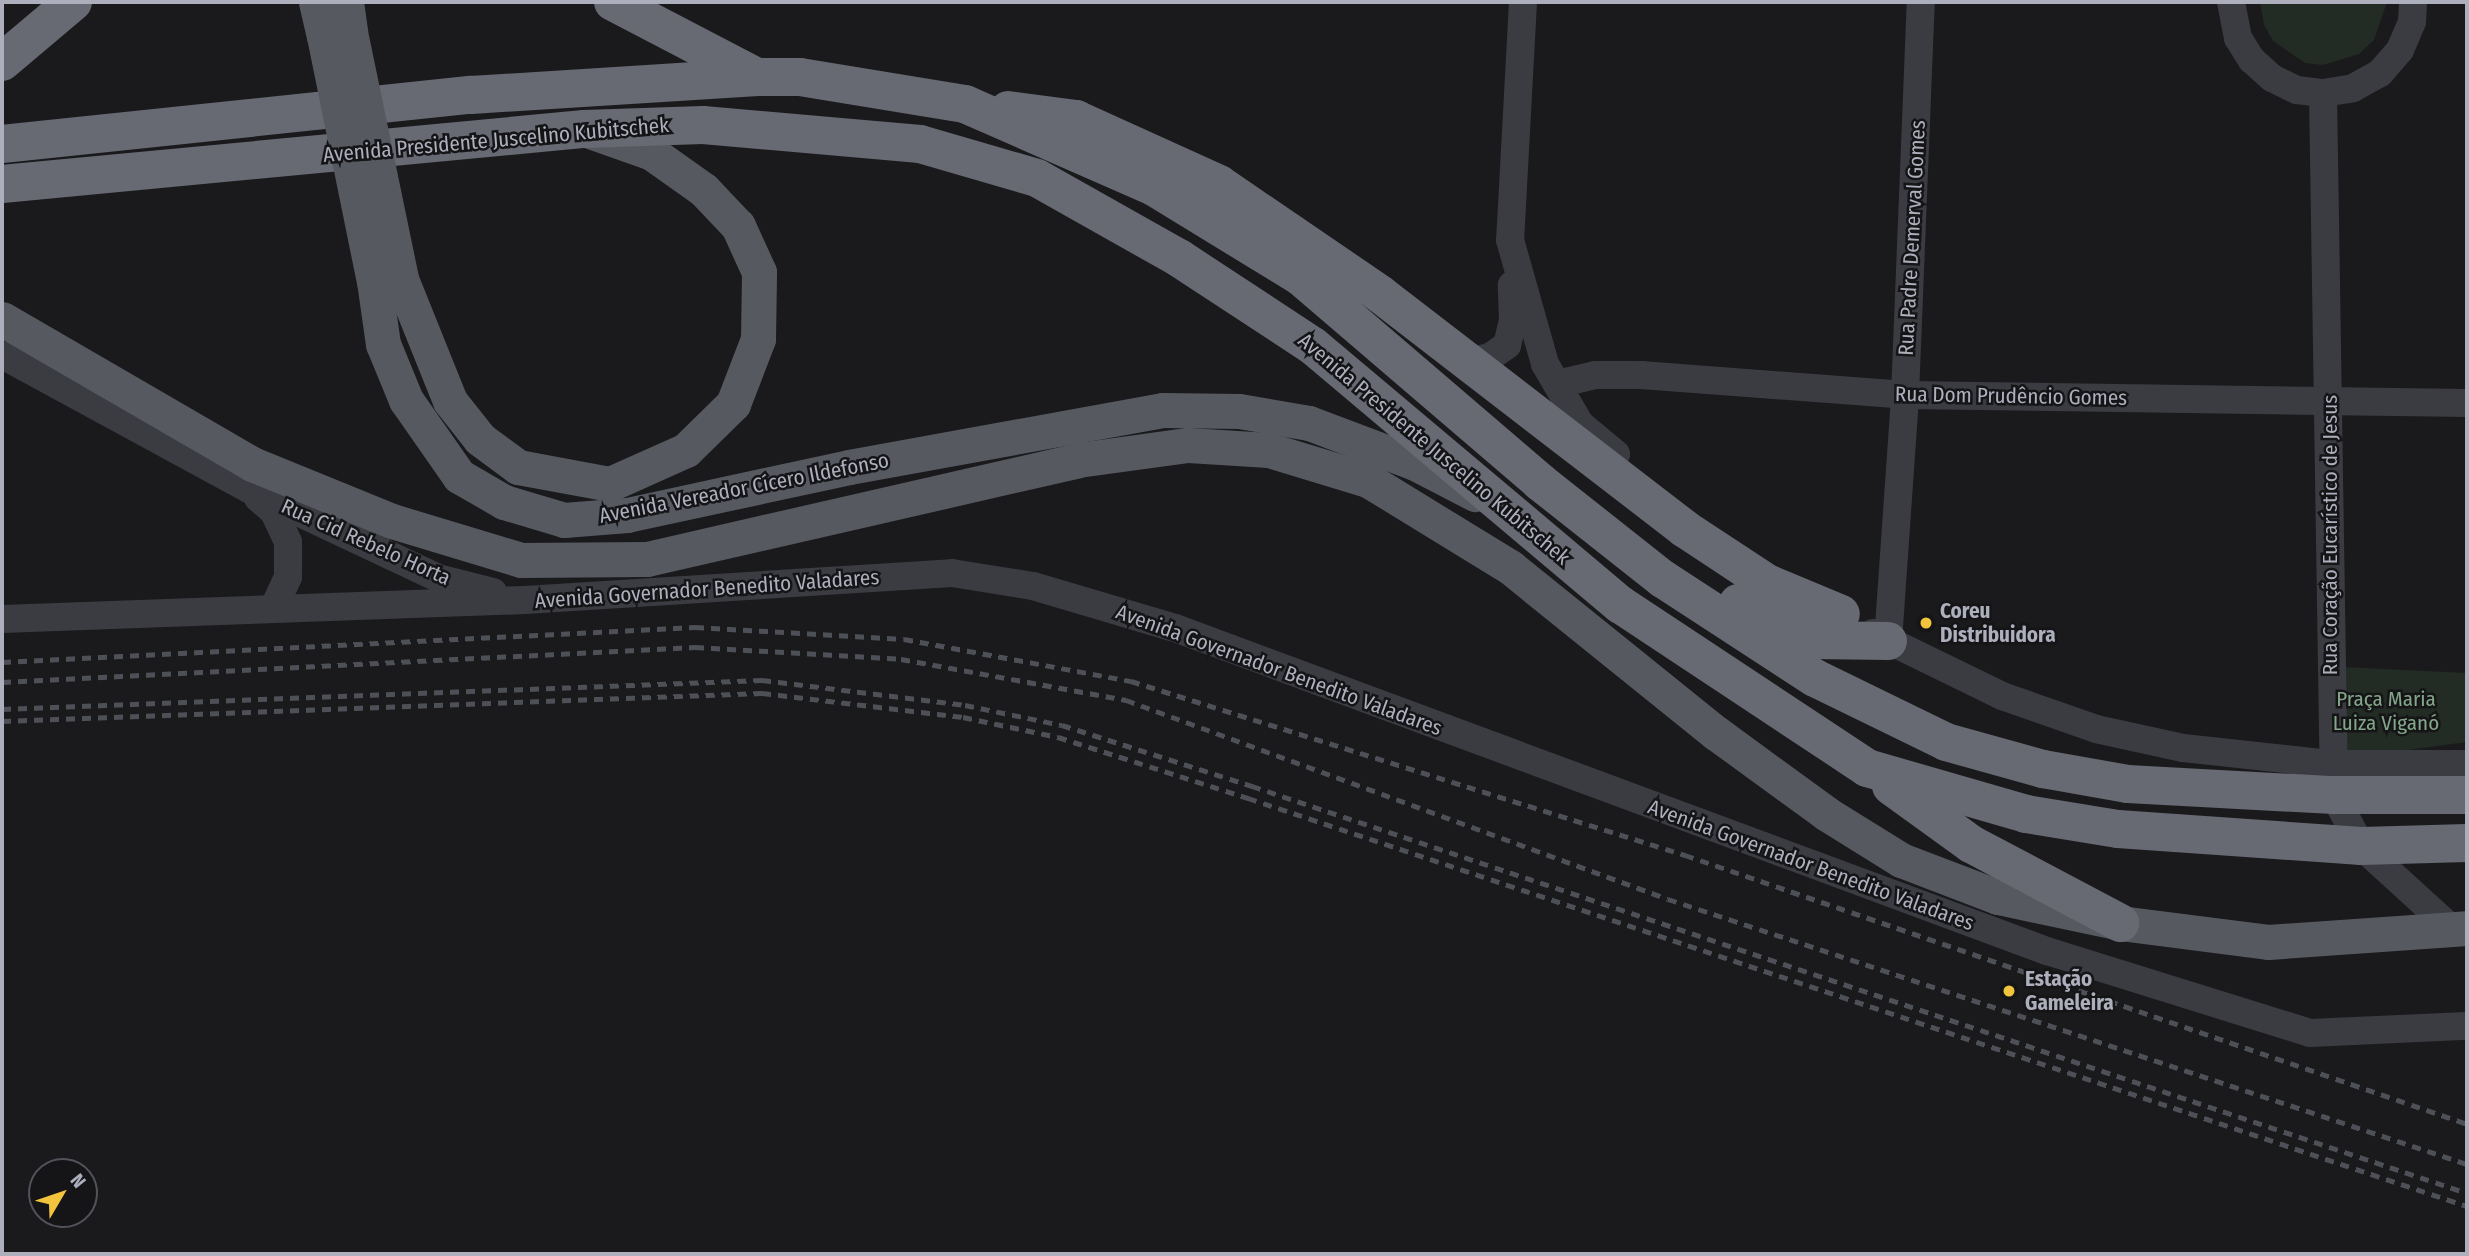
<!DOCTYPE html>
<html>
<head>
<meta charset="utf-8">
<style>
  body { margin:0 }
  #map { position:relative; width:2469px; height:1256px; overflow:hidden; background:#1a1a1d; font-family:"Fira Sans Condensed",sans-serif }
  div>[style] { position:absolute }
  .green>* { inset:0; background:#222b24 }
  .minor>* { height:28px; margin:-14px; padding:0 14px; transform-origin:14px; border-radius:14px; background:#3b3c42 }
  .major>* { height:35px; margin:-17.5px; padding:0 17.5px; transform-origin:17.5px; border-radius:17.5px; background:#575961 }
  .highway>* { height:38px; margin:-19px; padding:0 19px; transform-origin:19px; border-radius:19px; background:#676973 }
  .rail>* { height:5px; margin-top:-2.5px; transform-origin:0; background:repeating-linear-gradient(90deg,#4e5057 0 9px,transparent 0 16px) }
  .major-bridge>* { height:35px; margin:-17.5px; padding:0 17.5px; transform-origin:17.5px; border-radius:17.5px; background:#575961 }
  .dots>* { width:19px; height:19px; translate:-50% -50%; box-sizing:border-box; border:4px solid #151518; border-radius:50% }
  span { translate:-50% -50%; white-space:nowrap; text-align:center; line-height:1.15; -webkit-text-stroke:5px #151518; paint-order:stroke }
  .street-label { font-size:21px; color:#adb0bc }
  .poi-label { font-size:21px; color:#adb0bc; font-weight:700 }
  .left { translate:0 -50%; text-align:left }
  .park-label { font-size:21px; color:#84a789 }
  .frame { position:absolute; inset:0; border:4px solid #adb0bc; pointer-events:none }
  .north { position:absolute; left:28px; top:1158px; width:70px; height:70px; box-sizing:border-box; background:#151518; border:2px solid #52535a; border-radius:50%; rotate:51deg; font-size:19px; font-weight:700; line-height:28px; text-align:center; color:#adb0bc }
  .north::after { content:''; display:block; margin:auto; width:24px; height:32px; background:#f2c33d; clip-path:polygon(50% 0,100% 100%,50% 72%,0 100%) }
</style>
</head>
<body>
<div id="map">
  <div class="green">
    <div style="clip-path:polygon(2260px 2px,2387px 2px,2374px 40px,2359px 54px,2323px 65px,2305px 63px,2273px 41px,2264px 25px)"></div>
    <div style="clip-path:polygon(2343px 667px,2467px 673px,2467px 742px,2341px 759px)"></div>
  </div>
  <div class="minor">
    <div style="left:1523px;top:2px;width:238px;rotate:93.1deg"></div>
    <div style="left:1510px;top:240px;width:129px;rotate:74.2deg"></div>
    <div style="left:1545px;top:364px;width:69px;rotate:59.7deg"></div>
    <div style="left:1580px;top:424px;width:47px;rotate:39.8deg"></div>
    <div style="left:2231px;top:2px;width:37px;rotate:79deg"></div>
    <div style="left:2238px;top:38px;width:26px;rotate:58deg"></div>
    <div style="left:2252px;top:60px;width:27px;rotate:42deg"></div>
    <div style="left:2272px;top:78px;width:28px;rotate:26deg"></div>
    <div style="left:2297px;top:90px;width:26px;rotate:7deg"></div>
    <div style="left:2323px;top:93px;width:30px;rotate:-9deg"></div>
    <div style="left:2353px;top:88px;width:31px;rotate:-29deg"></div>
    <div style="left:2380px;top:73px;width:30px;rotate:-49deg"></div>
    <div style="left:2400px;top:50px;width:30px;rotate:-67deg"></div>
    <div style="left:2412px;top:22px;width:20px;rotate:-87deg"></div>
    <div style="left:2323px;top:93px;width:702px;rotate:89.1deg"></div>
    <div style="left:2334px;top:795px;width:58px;rotate:62.1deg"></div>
    <div style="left:2361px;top:846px;width:123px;rotate:42.4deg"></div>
    <div style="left:2px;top:355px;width:281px;rotate:28.5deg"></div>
    <div style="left:249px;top:489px;width:209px;rotate:25.2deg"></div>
    <div style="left:438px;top:578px;width:57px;rotate:14.3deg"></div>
    <div style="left:1468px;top:362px;width:23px;rotate:-13deg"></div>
    <div style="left:1490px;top:357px;width:21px;rotate:-35deg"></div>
    <div style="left:1507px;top:345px;width:25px;rotate:-76deg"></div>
    <div style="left:1513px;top:321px;width:36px;rotate:-92deg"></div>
    <div style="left:1557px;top:384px;width:39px;rotate:-13deg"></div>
    <div style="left:1595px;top:375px;width:46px"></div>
    <div style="left:1641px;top:375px;width:265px;rotate:4.3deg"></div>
    <div style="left:1905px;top:395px;width:562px;rotate:0.82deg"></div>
    <div style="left:258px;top:498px;width:21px;rotate:41deg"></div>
    <div style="left:274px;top:512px;width:33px;rotate:65deg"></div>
    <div style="left:288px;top:542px;width:35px;rotate:90deg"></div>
    <div style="left:288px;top:577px;width:33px;rotate:115deg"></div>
    <div style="left:2px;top:619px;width:523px;rotate:-2.08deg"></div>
    <div style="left:525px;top:600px;width:428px;rotate:-3.6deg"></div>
    <div style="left:952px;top:573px;width:82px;rotate:9.1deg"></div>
    <div style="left:1033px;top:586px;width:148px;rotate:16.5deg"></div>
    <div style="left:1175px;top:628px;width:930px;rotate:20.33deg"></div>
    <div style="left:2047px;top:951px;width:275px;rotate:17.3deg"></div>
    <div style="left:2310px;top:1033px;width:157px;rotate:-2.6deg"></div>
    <div style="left:1873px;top:633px;width:144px;rotate:26deg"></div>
    <div style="left:2002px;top:696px;width:100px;rotate:19.3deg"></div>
    <div style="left:2096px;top:729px;width:89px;rotate:12.3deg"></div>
    <div style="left:2183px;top:748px;width:148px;rotate:6.2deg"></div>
    <div style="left:2330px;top:764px;width:137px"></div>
    <div style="left:1888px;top:641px;width:247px;rotate:-86deg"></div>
    <div style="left:1905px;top:395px;width:393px;rotate:-87.7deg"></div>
  </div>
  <div class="major">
    <div style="left:316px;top:2px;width:35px;rotate:77deg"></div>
    <div style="left:346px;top:2px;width:30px;rotate:82deg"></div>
    <div style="left:401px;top:279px;width:131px;rotate:68.1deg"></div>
    <div style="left:450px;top:401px;width:48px;rotate:51.7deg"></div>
    <div style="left:480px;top:439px;width:47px;rotate:36.4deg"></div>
    <div style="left:518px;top:467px;width:94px;rotate:10.5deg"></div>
    <div style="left:610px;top:484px;width:83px;rotate:-24.1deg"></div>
    <div style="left:686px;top:450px;width:66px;rotate:-44.4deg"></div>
    <div style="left:733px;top:404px;width:70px;rotate:-69deg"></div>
    <div style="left:758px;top:339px;width:67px;rotate:-89.1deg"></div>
    <div style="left:759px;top:272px;width:51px;rotate:-114.5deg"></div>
    <div style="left:738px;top:226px;width:50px;rotate:-133.4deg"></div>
    <div style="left:704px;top:190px;width:64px;rotate:-144.6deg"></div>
    <div style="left:652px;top:153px;width:66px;rotate:-160.5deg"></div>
    <div style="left:374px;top:281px;width:64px;rotate:81.9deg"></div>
    <div style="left:383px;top:344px;width:61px;rotate:67.7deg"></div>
    <div style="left:406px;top:400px;width:93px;rotate:55.1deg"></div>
    <div style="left:459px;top:476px;width:52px;rotate:30deg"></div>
    <div style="left:504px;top:502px;width:63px;rotate:16.7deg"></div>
    <div style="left:564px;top:520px;width:63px;rotate:-4.5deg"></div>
    <div style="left:627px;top:515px;width:227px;rotate:-12.2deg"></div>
    <div style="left:849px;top:467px;width:319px;rotate:-10.3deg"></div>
    <div style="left:1163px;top:410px;width:76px;rotate:0.8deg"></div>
    <div style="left:1239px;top:411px;width:71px;rotate:9.7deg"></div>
    <div style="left:1309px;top:423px;width:113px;rotate:20.7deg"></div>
    <div style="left:1415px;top:463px;width:68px;rotate:27.3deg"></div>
    <div style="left:2px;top:319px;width:289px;rotate:30.1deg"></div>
    <div style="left:252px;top:464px;width:151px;rotate:22.2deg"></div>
    <div style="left:392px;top:521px;width:135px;rotate:16.8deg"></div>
    <div style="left:521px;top:560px;width:126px;rotate:-0.5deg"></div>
    <div style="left:647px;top:559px;width:442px;rotate:-12.9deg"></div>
    <div style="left:1078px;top:460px;width:111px;rotate:-7.8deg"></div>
    <div style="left:1188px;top:445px;width:81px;rotate:3.5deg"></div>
    <div style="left:1269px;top:450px;width:103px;rotate:16.9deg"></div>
    <div style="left:1368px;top:480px;width:167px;rotate:31.5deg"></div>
    <div style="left:1510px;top:567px;width:265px;rotate:38.9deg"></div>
    <div style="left:1716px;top:733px;width:137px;rotate:36.1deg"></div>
    <div style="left:1827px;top:814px;width:87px;rotate:31.9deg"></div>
    <div style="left:1901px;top:860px;width:104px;rotate:20.9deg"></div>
    <div style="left:1998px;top:897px;width:125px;rotate:12deg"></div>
    <div style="left:2120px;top:923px;width:149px;rotate:7.3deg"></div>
    <div style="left:2268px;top:942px;width:199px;rotate:-4deg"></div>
  </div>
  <div class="highway">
    <div style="left:613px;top:2px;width:162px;rotate:27.5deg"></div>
    <div style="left:2px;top:62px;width:93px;rotate:-40.2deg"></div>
    <div style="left:1008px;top:110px;width:69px;rotate:7.5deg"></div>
    <div style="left:1076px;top:119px;width:157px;rotate:24.4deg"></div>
    <div style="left:1219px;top:184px;width:195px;rotate:34.3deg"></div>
    <div style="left:1380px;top:294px;width:385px;rotate:37.6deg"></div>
    <div style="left:1685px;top:529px;width:98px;rotate:33.4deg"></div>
    <div style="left:1767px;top:583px;width:80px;rotate:22.7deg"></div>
    <div style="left:2px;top:144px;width:472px;rotate:-6deg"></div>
    <div style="left:471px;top:95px;width:287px;rotate:-3.6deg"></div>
    <div style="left:757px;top:77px;width:43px"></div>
    <div style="left:800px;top:77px;width:167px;rotate:9.3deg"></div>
    <div style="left:965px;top:104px;width:206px;rotate:23.7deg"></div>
    <div style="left:1154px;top:187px;width:172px;rotate:31.5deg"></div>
    <div style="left:1301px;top:277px;width:315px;rotate:40.6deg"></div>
    <div style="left:1540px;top:482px;width:157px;rotate:38.3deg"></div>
    <div style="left:1663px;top:579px;width:181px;rotate:33.1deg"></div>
    <div style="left:1815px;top:678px;width:146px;rotate:26deg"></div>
    <div style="left:1946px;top:742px;width:101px;rotate:15.6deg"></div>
    <div style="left:2043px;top:769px;width:86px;rotate:10deg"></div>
    <div style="left:2128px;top:784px;width:206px;rotate:3.1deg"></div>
    <div style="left:2334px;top:795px;width:133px"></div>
    <div style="left:2px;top:184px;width:585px;rotate:-5.4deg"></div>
    <div style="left:584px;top:129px;width:119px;rotate:-1.9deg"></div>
    <div style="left:703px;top:125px;width:218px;rotate:5deg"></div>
    <div style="left:920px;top:144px;width:122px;rotate:16.2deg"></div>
    <div style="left:1037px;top:178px;width:163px;rotate:29.4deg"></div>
    <div style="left:1179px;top:258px;width:160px;rotate:33.3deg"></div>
    <div style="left:1313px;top:346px;width:402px;rotate:40.1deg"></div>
    <div style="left:1621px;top:605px;width:295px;rotate:33.5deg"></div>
    <div style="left:1867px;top:768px;width:166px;rotate:16.1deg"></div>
    <div style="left:2026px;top:814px;width:93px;rotate:9.3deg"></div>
    <div style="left:2118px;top:829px;width:244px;rotate:4deg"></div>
    <div style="left:2361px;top:846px;width:106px;rotate:-1.6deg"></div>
    <div style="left:1738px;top:603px;width:84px;rotate:26.3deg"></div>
    <div style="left:1813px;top:640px;width:75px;rotate:0.8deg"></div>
    <div style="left:1891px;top:786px;width:99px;rotate:35.9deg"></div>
    <div style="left:1971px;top:844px;width:169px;rotate:27.9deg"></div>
  </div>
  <div class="rail">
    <div style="left:2px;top:662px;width:694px;rotate:-2.89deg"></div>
    <div style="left:695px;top:627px;width:209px;rotate:3.3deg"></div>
    <div style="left:904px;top:639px;width:231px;rotate:10.5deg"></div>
    <div style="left:1131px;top:681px;width:581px;rotate:17.44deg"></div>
    <div style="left:1685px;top:855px;width:827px;rotate:18.98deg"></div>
    <div style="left:2px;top:682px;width:694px;rotate:-2.89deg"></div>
    <div style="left:695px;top:647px;width:206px;rotate:3.3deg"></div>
    <div style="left:901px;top:659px;width:229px;rotate:10.3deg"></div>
    <div style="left:1126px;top:700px;width:577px;rotate:20.16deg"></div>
    <div style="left:1668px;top:899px;width:842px;rotate:18.35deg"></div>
    <div style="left:2px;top:709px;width:761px;rotate:-2.19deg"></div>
    <div style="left:762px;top:680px;width:205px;rotate:7deg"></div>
    <div style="left:965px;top:705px;width:99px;rotate:11.7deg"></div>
    <div style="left:1062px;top:725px;width:200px;rotate:17.8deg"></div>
    <div style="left:1252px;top:786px;width:1281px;rotate:18.52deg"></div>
    <div style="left:2px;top:721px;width:761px;rotate:-2.11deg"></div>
    <div style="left:762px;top:693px;width:202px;rotate:6.8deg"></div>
    <div style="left:963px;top:717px;width:97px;rotate:11.9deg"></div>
    <div style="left:1058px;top:737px;width:200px;rotate:17.8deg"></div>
    <div style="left:1248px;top:798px;width:1285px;rotate:18.51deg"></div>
  </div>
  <div class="major-bridge">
    <div style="left:350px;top:32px;width:252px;rotate:78.3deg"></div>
    <div style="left:324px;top:36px;width:250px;rotate:78.5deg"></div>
  </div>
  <div class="dots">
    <div style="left:1926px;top:623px;background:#f2c33d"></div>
    <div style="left:2009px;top:991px;background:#f2c33d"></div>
  </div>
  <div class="street-label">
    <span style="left:496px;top:140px;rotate:-5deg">Avenida Presidente Juscelino Kubitschek</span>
    <span style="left:1912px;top:238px;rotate:-87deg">Rua Padre Demerval Gomes</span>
    <span style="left:2011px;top:396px;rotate:1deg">Rua Dom Prudêncio Gomes</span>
    <span style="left:1434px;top:449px;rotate:40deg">Avenida Presidente Juscelino Kubitschek</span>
    <span style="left:744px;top:488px;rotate:-11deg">Avenida Vereador Cícero Ildefonso</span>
    <span style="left:2330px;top:535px;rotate:-90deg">Rua Coração Eucarístico de Jesus</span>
    <span style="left:366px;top:542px;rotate:24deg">Rua Cid Rebelo Horta</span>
    <span style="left:707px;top:589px;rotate:-4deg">Avenida Governador Benedito Valadares</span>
    <span style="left:1279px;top:670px;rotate:20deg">Avenida Governador Benedito Valadares</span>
    <span style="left:1811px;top:865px;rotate:20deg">Avenida Governador Benedito Valadares</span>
  </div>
  <div class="poi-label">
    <span class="left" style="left:1940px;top:623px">Coreu<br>Distribuidora</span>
    <span class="left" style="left:2025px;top:991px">Estação<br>Gameleira</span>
  </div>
  <div class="park-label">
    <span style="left:2386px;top:711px">Praça Maria<br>Luiza Viganó</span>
  </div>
  <div class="frame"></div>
  <div class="north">N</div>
</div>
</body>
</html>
